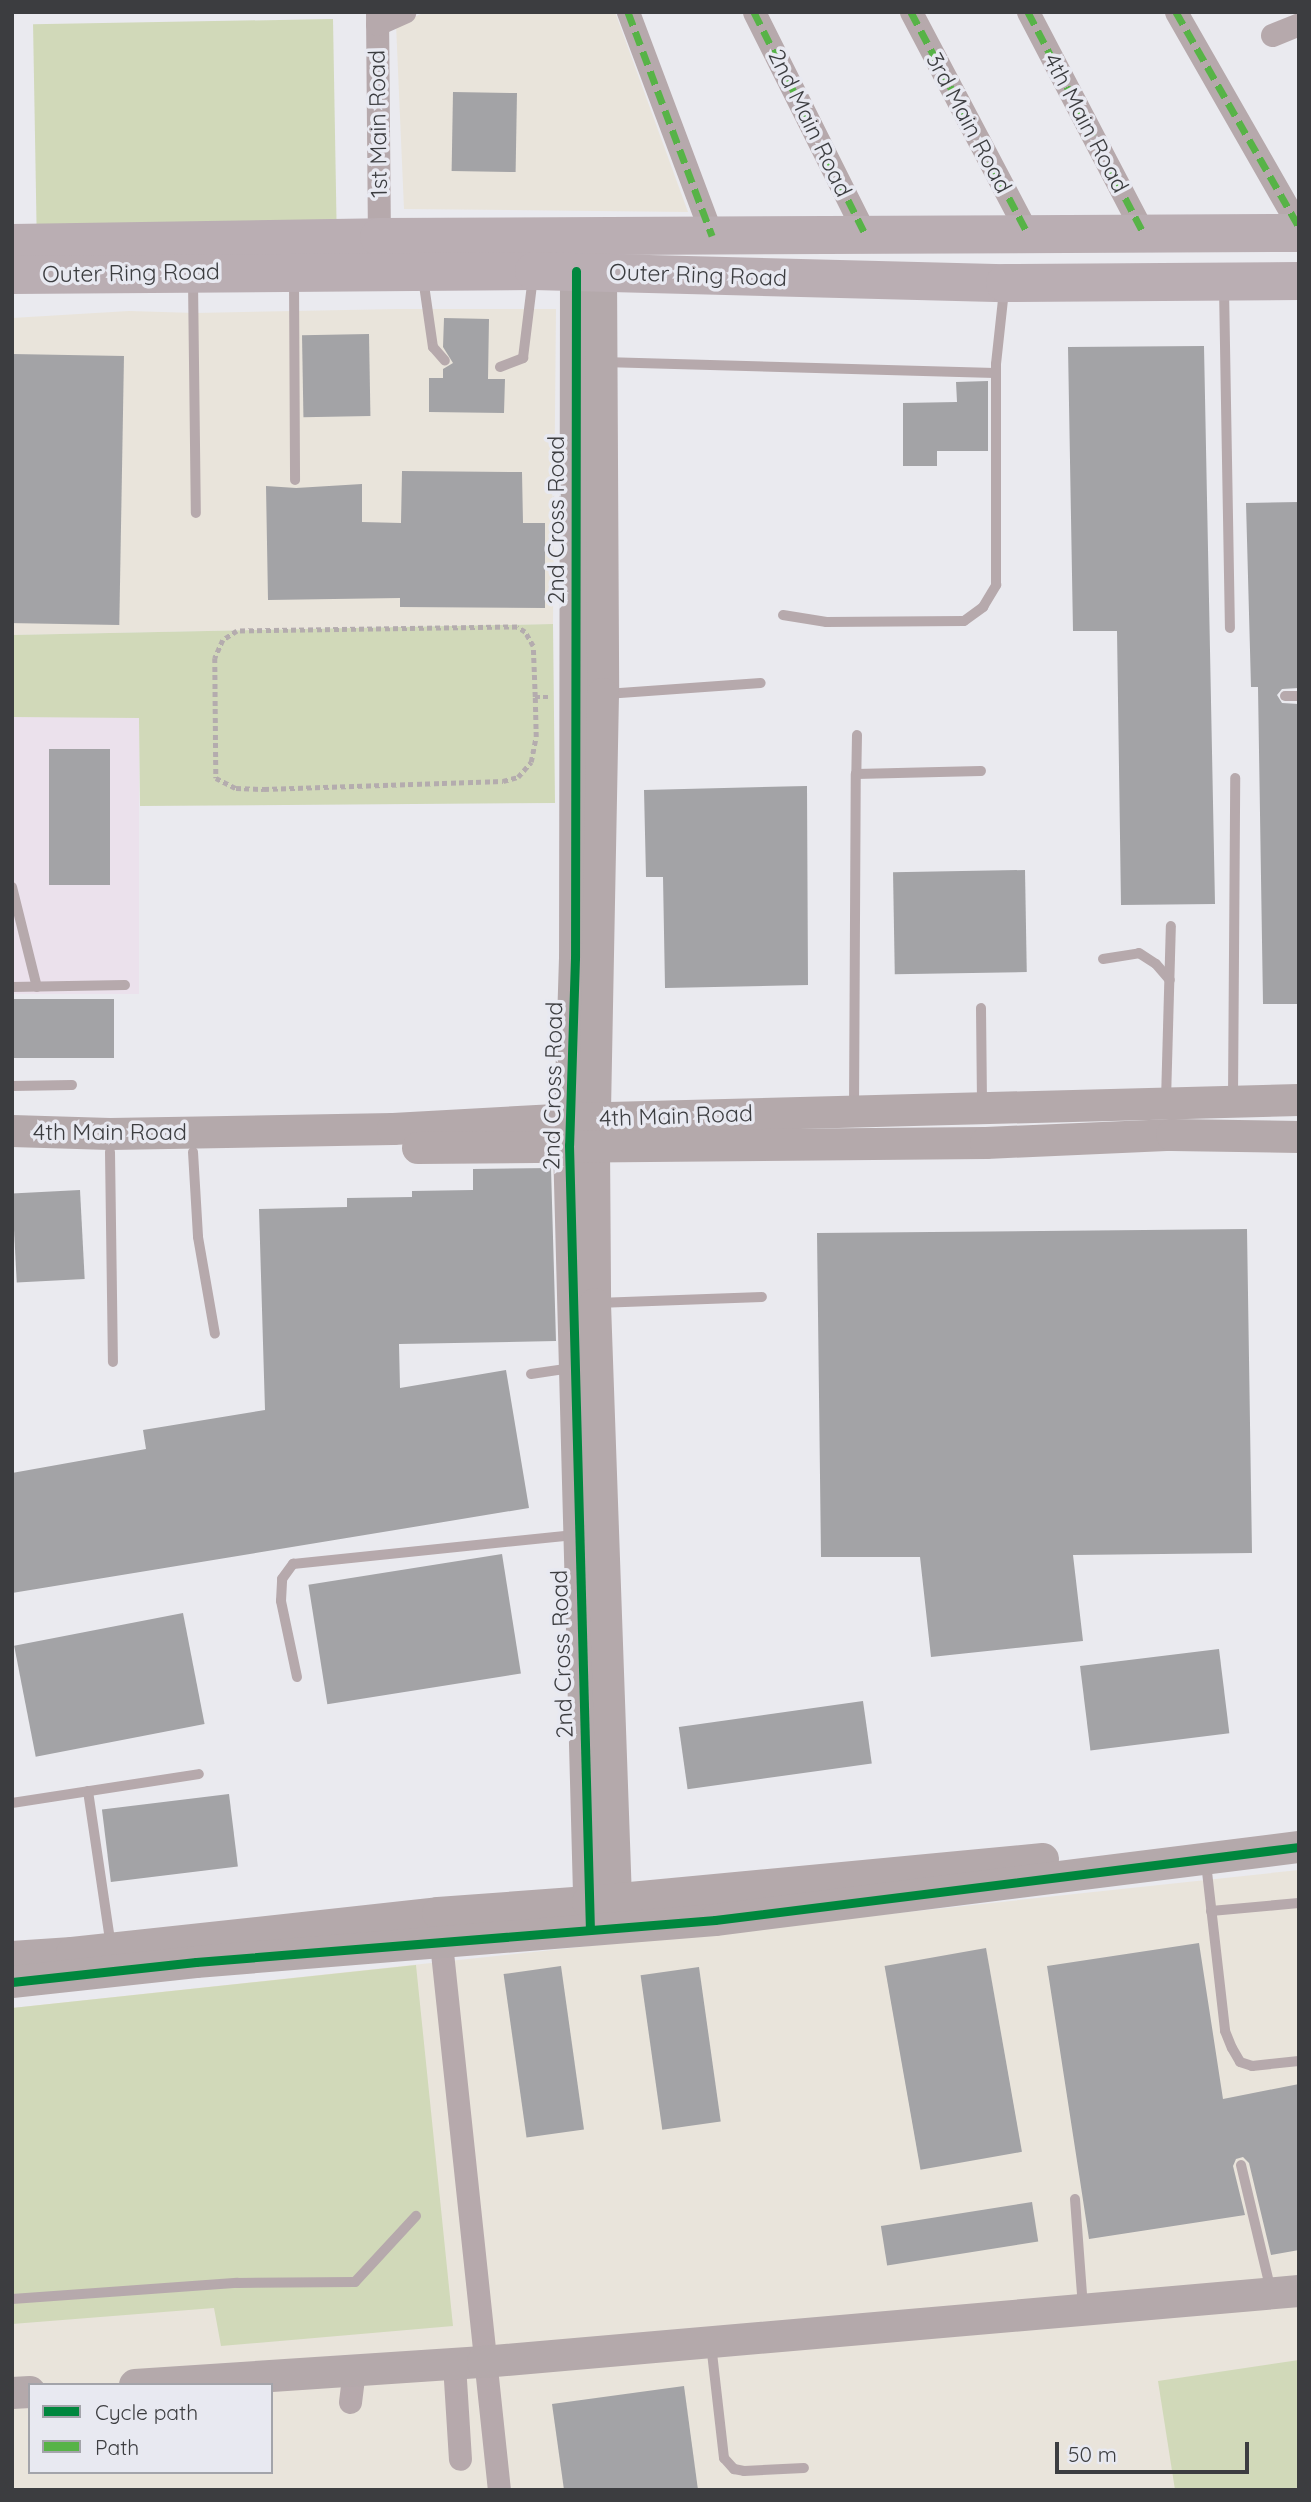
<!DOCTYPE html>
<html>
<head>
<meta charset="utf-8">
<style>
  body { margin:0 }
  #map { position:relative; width:1311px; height:2502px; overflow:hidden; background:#eaeaef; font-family:Quicksand,sans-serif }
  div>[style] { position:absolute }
  .industrial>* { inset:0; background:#e9e4db }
  .medical>* { inset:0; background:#ebe1ec; transform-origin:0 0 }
  .green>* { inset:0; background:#d1d9b9; transform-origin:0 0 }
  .building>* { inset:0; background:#a3a3a6; transform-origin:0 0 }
  .path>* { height:4.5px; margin-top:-2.25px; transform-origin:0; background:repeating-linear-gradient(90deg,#b4acae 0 5px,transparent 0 8.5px) }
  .lane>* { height:10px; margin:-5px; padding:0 5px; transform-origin:5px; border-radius:5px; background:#b6a9ac }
  .street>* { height:23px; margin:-11.5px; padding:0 11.5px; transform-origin:11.5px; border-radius:11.5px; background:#b6a9ac }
  .secondary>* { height:32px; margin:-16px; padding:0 16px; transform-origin:16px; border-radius:16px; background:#b4a9ab }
  .highway>* { height:38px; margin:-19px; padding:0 19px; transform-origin:19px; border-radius:19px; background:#baaeb3 }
  .quiet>* { height:7px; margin-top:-3.5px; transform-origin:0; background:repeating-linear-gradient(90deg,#57b347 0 14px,transparent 0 21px) }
  .cycleway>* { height:9px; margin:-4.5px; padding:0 4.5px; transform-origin:4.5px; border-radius:4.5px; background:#00873e }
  span { translate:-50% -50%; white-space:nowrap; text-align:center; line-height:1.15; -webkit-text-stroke:7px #e8e9f1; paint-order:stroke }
  .street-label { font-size:23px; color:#3c3d40 }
  .frame { position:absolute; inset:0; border:14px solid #3c3d40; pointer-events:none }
  .legend { position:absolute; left:28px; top:2383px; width:245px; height:91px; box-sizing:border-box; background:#e8e9f1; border:2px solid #a3a4aa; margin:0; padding:9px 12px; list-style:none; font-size:21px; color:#3c3d40 }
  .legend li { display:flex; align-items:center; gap:14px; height:35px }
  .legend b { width:35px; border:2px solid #a3a4aa }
  .scale { position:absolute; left:1055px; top:2442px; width:194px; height:32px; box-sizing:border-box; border:4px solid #3c3d40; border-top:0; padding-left:9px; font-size:21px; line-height:24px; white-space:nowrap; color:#3c3d40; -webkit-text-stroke:5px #e8e9f1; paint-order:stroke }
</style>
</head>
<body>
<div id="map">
  <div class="industrial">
    <div style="clip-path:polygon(426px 12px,615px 12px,688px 212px,404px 209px,396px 24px)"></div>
    <div style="clip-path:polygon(398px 309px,556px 309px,553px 624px,12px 635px,12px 318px,129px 311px,195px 313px)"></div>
    <div style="clip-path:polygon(evenodd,1299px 1870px,1299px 2490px,12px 2490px,12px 2008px,1299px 1870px,30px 2385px,271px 2385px,271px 2472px,30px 2472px,30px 2385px)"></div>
  </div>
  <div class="medical">
    <div style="left:12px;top:717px;width:127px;height:277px"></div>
  </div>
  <div class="green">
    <div style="left:333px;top:19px;width:203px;height:300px;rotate:89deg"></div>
    <div style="clip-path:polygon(553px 624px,555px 803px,140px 806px,139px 718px,12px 717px,12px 635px)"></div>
    <div style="clip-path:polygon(416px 1965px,453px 2326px,221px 2346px,214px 2308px,12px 2324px,12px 2008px)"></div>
    <div style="clip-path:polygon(1299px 2360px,1299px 2490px,1175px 2490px,1158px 2381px)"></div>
  </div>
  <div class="building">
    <div style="left:453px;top:92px;width:64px;height:79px;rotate:1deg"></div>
    <div style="clip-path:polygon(444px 318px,489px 319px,488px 379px,505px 379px,504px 413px,429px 412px,429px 378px,443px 378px,443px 369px,453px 363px,443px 347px)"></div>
    <div style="left:369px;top:334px;width:82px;height:67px;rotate:89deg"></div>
    <div style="clip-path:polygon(1204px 346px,1215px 904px,1121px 905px,1117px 631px,1073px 631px,1068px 347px)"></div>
    <div style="left:12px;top:354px;width:112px;height:269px;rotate:1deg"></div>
    <div style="clip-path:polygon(988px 381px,988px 451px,937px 451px,937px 466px,903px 466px,903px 403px,957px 402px,956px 382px)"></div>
    <div style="clip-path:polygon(402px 471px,522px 472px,523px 523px,545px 523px,545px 608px,400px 607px,400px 598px,268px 600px,266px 486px,296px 488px,362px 484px,362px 522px,401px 523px)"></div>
    <div style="clip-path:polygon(1299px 502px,1299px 688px,1282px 689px,1277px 695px,1282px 703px,1299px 704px,1299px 1004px,1263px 1004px,1258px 687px,1251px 687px,1246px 503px)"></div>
    <div style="left:110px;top:749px;width:136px;height:61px;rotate:90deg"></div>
    <div style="clip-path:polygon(807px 786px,808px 985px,665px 988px,663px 877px,646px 877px,644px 790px)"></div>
    <div style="left:1025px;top:870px;width:102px;height:132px;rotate:89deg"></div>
    <div style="left:12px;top:999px;width:102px;height:59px"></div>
    <div style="clip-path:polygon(551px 1168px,556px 1341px,399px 1344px,400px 1388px,506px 1370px,529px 1508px,12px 1593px,12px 1473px,146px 1449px,143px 1430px,265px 1410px,259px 1209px,347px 1207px,347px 1198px,412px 1197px,412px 1191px,473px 1190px,473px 1169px)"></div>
    <div style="left:80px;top:1190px;width:89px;height:68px;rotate:87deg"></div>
    <div style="clip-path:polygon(1247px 1229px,1252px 1553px,1073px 1555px,1083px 1641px,931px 1657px,920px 1557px,821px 1557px,817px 1233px)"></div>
    <div style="left:502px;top:1554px;width:121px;height:196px;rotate:81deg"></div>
    <div style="left:183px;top:1613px;width:113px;height:172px;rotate:79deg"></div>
    <div style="left:1219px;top:1649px;width:85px;height:140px;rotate:83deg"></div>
    <div style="left:863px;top:1701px;width:63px;height:186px;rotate:82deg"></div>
    <div style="left:229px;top:1794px;width:73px;height:128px;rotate:83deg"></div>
    <div style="clip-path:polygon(1199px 1943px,1223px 2099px,1299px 2084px,1299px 2250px,1271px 2255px,1249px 2163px,1243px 2157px,1236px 2159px,1233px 2166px,1245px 2215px,1089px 2239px,1047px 1966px)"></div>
    <div style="left:986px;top:1948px;width:207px;height:103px;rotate:80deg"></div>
    <div style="left:561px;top:1966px;width:165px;height:58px;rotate:82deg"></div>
    <div style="left:699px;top:1967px;width:156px;height:59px;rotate:82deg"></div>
    <div style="left:1032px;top:2202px;width:40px;height:153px;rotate:81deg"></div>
    <div style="clip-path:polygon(684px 2386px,698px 2490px,564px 2490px,552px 2404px)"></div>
  </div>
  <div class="path">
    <div style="left:535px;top:697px;width:51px;rotate:-92.2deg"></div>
    <div style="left:533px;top:646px;width:16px;rotate:-120deg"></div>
    <div style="left:525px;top:632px;width:9px;rotate:-148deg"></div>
    <div style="left:517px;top:627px;width:280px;rotate:179.2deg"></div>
    <div style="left:237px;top:631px;width:17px;rotate:147deg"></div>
    <div style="left:223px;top:640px;width:20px;rotate:114deg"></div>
    <div style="left:215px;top:658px;width:120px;rotate:89.5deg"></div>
    <div style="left:216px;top:778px;width:22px;rotate:27deg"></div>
    <div style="left:236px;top:788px;width:28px;rotate:2deg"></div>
    <div style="left:264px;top:789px;width:239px;rotate:-1.9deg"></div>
    <div style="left:503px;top:781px;width:16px;rotate:-15deg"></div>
    <div style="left:518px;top:777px;width:20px;rotate:-49deg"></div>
    <div style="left:531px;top:762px;width:25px;rotate:-79deg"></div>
    <div style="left:536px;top:737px;width:40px;rotate:-91.4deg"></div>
    <div style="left:535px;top:697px;width:15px"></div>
  </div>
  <div class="lane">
    <div style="left:423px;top:278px;width:70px;rotate:81.8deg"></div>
    <div style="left:433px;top:347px;width:18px;rotate:49deg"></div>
    <div style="left:294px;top:280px;width:200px;rotate:89.7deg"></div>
    <div style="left:193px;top:281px;width:232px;rotate:89.3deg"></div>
    <div style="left:1224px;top:288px;width:340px;rotate:89deg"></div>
    <div style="left:603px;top:362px;width:392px;rotate:1.6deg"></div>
    <div style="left:500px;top:367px;width:25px;rotate:-21deg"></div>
    <div style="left:523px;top:358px;width:82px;rotate:-83deg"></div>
    <div style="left:783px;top:615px;width:44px;rotate:9.2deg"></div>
    <div style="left:826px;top:622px;width:138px;rotate:-0.4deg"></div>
    <div style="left:964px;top:621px;width:24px;rotate:-36deg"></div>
    <div style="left:983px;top:607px;width:26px;rotate:-59deg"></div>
    <div style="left:996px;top:585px;width:221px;rotate:-90deg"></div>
    <div style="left:996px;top:364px;width:74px;rotate:-83.8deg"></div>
    <div style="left:606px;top:694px;width:155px;rotate:-4.1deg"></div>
    <div style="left:1285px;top:696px;width:14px"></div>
    <div style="left:857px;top:735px;width:39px;rotate:91deg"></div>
    <div style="left:856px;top:774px;width:125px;rotate:-1.4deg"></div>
    <div style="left:12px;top:887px;width:103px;rotate:76deg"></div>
    <div style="left:1103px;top:959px;width:36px;rotate:-9deg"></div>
    <div style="left:1139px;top:953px;width:20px;rotate:33deg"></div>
    <div style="left:1156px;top:964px;width:21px;rotate:49deg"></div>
    <div style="left:12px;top:987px;width:113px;rotate:-1deg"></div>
    <div style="left:981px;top:1008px;width:96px;rotate:89.4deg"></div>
    <div style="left:12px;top:1086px;width:60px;rotate:-1deg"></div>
    <div style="left:1233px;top:1098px;width:320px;rotate:-89.6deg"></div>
    <div style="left:1166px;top:1100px;width:174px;rotate:-88.4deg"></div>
    <div style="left:854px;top:1110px;width:336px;rotate:-89.7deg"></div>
    <div style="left:110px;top:1152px;width:210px;rotate:89.2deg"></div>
    <div style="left:193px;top:1152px;width:85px;rotate:86.6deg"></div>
    <div style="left:198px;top:1237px;width:98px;rotate:80.1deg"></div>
    <div style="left:597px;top:1303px;width:165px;rotate:-2.1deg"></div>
    <div style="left:531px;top:1374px;width:40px;rotate:-8.5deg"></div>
    <div style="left:297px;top:1677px;width:78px;rotate:-101.9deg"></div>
    <div style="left:281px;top:1601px;width:22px;rotate:-87deg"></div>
    <div style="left:282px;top:1579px;width:19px;rotate:-54deg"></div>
    <div style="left:293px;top:1564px;width:283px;rotate:-5.9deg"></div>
    <div style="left:88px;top:1791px;width:157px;rotate:81.6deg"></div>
    <div style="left:12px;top:1803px;width:189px;rotate:-8.8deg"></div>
    <div style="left:1206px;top:1863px;width:169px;rotate:83.5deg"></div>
    <div style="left:1225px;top:2031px;width:18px;rotate:68deg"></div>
    <div style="left:1232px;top:2048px;width:16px;rotate:60deg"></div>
    <div style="left:1240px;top:2062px;width:13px;rotate:18deg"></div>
    <div style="left:1252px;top:2066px;width:47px;rotate:-6.1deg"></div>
    <div style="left:1211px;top:1911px;width:88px;rotate:-5.2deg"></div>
    <div style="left:1241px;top:2165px;width:130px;rotate:76.6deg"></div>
    <div style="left:1075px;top:2199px;width:108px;rotate:85.8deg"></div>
    <div style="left:12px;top:2299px;width:226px;rotate:-4.1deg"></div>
    <div style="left:237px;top:2283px;width:118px;rotate:-0.5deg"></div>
    <div style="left:355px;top:2282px;width:90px;rotate:-47.3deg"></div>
    <div style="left:711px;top:2344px;width:115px;rotate:83.5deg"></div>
    <div style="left:724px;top:2458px;width:15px;rotate:48deg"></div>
    <div style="left:734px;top:2469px;width:10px;rotate:11deg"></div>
    <div style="left:744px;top:2471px;width:60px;rotate:-2.9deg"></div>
  </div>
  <div class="street">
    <div style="left:377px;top:12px;width:225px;rotate:89.5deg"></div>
    <div style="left:628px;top:12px;width:239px;rotate:69.4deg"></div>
    <div style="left:754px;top:12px;width:248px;rotate:63.4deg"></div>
    <div style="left:911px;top:12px;width:251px;rotate:62.2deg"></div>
    <div style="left:1028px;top:12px;width:250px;rotate:62.4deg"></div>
    <div style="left:1176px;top:12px;width:248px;rotate:60.2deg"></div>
    <div style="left:377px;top:24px;width:30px;rotate:-24deg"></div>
    <div style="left:1272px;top:35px;width:29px;rotate:-22deg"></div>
    <div style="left:441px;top:1943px;width:550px;rotate:83.95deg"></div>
    <div style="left:454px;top:2364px;width:95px;rotate:86.4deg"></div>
    <div style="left:350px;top:2402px;width:31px;rotate:-83deg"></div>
  </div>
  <div class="secondary">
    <div style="left:576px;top:271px;width:687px;rotate:90.08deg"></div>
    <div style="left:575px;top:958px;width:187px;rotate:91.8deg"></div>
    <div style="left:569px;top:1145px;width:784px;rotate:88.47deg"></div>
    <div style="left:601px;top:272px;width:422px;rotate:89.7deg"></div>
    <div style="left:603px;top:694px;width:452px;rotate:91.1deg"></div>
    <div style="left:594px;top:1146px;width:158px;rotate:89.6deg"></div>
    <div style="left:595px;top:1304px;width:623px;rotate:87.98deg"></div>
    <div style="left:12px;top:1131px;width:98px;rotate:1.8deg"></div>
    <div style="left:110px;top:1134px;width:283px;rotate:-1deg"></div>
    <div style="left:393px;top:1129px;width:177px;rotate:-3.2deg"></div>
    <div style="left:570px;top:1119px;width:729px;rotate:-1.49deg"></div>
    <div style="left:418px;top:1148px;width:568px;rotate:-0.5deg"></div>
    <div style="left:986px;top:1143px;width:186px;rotate:-2.5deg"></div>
    <div style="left:1172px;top:1135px;width:127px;rotate:0.9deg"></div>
    <div style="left:12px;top:1957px;width:60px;rotate:-3.8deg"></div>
    <div style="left:72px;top:1953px;width:368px;rotate:-6.2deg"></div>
    <div style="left:438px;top:1913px;width:150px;rotate:-4.2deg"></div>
    <div style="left:588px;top:1902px;width:457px;rotate:-5.4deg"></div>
    <div style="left:12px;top:1982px;width:185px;rotate:-6.2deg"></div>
    <div style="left:196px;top:1962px;width:521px;rotate:-4.63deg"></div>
    <div style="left:715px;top:1920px;width:589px;rotate:-7.13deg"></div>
    <div style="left:135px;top:2385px;width:349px;rotate:-3.8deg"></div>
    <div style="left:483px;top:2362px;width:819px;rotate:-4.97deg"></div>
    <div style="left:12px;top:2393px;width:18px;rotate:-3deg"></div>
  </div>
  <div class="highway">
    <div style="left:12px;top:243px;width:367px;rotate:-0.9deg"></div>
    <div style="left:379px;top:237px;width:920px;rotate:-0.25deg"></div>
    <div style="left:12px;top:275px;width:522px;rotate:-0.44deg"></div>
    <div style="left:534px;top:271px;width:471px;rotate:1.5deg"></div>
    <div style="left:1005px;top:283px;width:294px;rotate:-0.4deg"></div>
  </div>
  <div class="quiet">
    <div style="left:628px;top:12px;width:239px;rotate:69.4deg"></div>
    <div style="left:754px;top:12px;width:248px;rotate:63.4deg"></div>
    <div style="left:911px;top:12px;width:251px;rotate:62.2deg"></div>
    <div style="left:1028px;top:12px;width:250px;rotate:62.4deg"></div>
    <div style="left:1176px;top:12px;width:248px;rotate:60.2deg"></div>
  </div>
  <div class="cycleway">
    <div style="left:576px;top:271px;width:687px;rotate:90.08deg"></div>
    <div style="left:575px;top:958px;width:187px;rotate:91.8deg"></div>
    <div style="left:569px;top:1145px;width:784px;rotate:88.47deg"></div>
    <div style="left:12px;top:1982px;width:185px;rotate:-6.2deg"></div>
    <div style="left:196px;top:1962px;width:521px;rotate:-4.63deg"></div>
    <div style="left:715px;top:1920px;width:589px;rotate:-7.13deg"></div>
  </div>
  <div class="street-label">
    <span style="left:810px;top:123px;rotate:64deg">2nd Main Road</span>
    <span style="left:969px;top:123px;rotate:62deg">3rd Main Road</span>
    <span style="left:1086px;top:123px;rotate:62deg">4th Main Road</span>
    <span style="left:378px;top:124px;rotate:-91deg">1st Main Road</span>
    <span style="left:131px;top:273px;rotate:-1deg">Outer Ring Road</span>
    <span style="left:698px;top:275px;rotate:2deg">Outer Ring Road</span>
    <span style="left:556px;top:520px;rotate:-90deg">2nd Cross Road</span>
    <span style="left:553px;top:1086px;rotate:-89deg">2nd Cross Road</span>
    <span style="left:676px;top:1116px;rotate:-2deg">4th Main Road</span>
    <span style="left:110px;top:1132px">4th Main Road</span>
    <span style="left:562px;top:1654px;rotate:-92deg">2nd Cross Road</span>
  </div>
  <div class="frame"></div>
  <ul class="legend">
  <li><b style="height:9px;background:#00873e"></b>Cycle path</li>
  <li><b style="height:9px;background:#57b347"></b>Path</li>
  </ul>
  <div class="scale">50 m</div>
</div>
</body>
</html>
